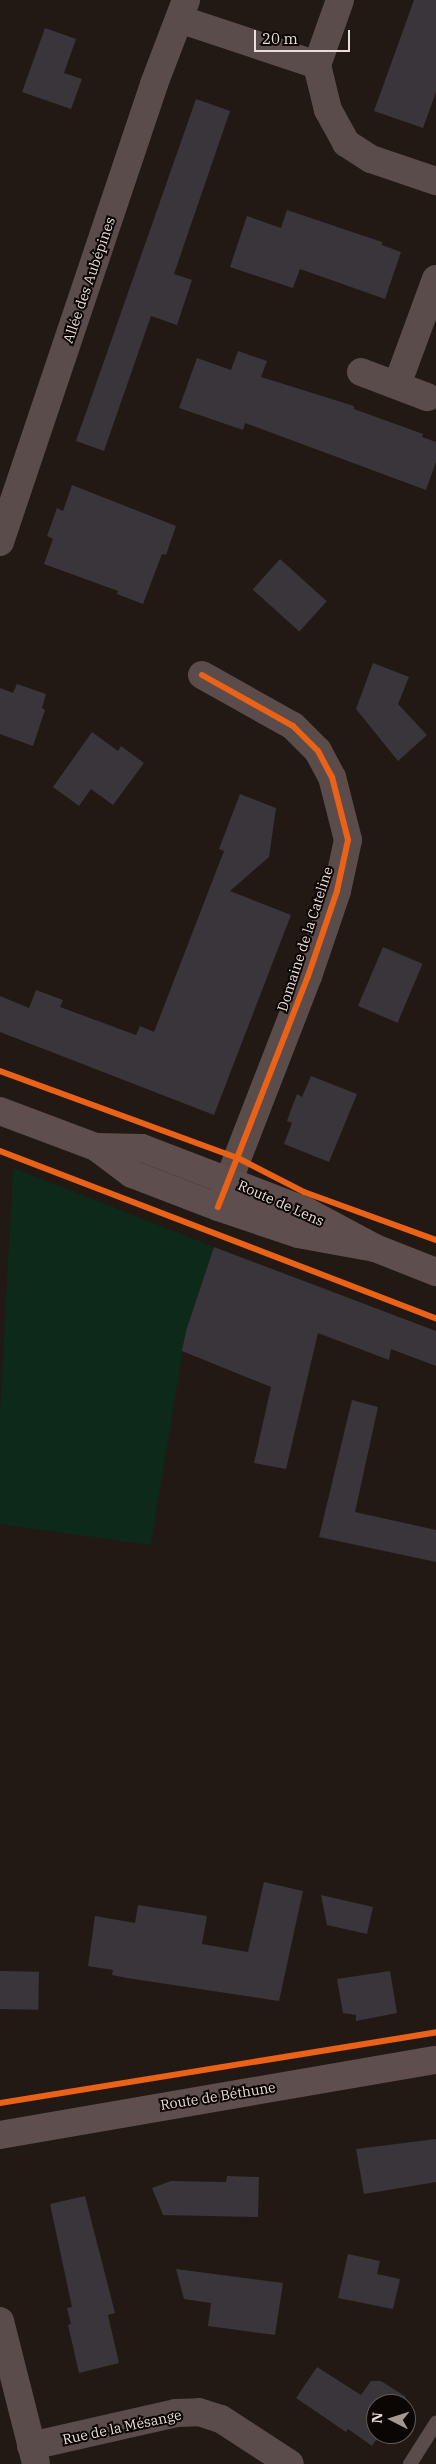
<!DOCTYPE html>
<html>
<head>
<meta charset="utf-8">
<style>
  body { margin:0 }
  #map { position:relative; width:436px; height:2464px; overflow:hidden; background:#221915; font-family:"IBM Plex Serif",serif }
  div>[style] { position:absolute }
  .green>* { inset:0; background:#0c291a }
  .building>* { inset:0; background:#3a353a; transform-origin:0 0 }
  .lane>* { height:14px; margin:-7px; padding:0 7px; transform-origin:7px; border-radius:7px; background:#5a4c4b }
  .street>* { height:28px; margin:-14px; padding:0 14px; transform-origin:14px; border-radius:14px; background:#5a4c4b }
  .secondary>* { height:28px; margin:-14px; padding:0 14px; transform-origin:14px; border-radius:14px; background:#5e4e4d }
  .cycleway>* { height:6px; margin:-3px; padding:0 3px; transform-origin:3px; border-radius:3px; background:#ea6118 }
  span { translate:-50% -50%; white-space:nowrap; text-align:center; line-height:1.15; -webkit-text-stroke:4px #0b0503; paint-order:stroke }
  .street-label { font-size:14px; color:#eaddd9 }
  .north { position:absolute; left:366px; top:2394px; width:50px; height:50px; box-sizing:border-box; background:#0b0503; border:1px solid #645b59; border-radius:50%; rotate:275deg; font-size:14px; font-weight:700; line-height:20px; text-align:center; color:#eaddd9 }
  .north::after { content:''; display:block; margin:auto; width:18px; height:22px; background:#a49894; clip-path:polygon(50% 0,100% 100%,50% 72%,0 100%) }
  .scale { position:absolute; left:254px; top:30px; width:96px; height:22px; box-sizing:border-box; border:2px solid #eaddd9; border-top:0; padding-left:6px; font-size:15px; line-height:18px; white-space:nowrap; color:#eaddd9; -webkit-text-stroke:4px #0b0503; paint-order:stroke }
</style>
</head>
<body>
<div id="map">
  <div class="green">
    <div style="clip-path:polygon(13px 1168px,214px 1247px,186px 1331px,151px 1545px,0 1524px,0 1412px)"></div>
  </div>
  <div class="building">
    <div style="clip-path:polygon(414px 0,436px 0,436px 92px,423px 128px,374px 111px)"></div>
    <div style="clip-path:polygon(45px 28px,76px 39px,64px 73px,82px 79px,71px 109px,22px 92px)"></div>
    <div style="clip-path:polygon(196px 99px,230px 111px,174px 274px,192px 280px,177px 325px,151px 316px,104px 451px,76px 441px)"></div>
    <div style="clip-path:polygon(287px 210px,382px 242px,382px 245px,401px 252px,385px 299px,300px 269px,293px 288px,230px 267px,247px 216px,281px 228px)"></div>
    <div style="clip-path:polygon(238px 351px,267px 361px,261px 377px,354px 406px,354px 409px,423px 434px,422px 437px,436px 442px,436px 462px,426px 490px,245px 423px,243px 430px,179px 408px,197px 358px,231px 370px)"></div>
    <div style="clip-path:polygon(72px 485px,176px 526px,166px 555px,162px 554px,143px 604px,117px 594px,118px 591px,44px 564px,53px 539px,47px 536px,57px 508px,63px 511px)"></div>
    <div style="left:280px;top:559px;width:63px;height:41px;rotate:42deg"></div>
    <div style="clip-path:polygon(373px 663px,409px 677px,398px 704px,427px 735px,398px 761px,356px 709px)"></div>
    <div style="clip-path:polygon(17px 684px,46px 694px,42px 708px,45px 710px,33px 746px,0 734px,0 688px,13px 693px)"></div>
    <div style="clip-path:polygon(92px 732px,118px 751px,121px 746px,144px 763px,113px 805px,91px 789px,79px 806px,53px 787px)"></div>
    <div style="clip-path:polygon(240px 794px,276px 808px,269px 857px,230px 891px,291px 915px,214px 1115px,0 1032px,0 996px,29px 1008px,36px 990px,63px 1000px,60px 1007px,136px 1035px,140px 1026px,154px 1032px,224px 851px,219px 849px)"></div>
    <div style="left:383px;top:947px;width:43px;height:64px;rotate:23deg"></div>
    <div style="clip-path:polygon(311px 1076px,357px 1094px,329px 1162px,284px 1144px,292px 1123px,287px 1121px,292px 1107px,297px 1094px,302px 1097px)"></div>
    <div style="clip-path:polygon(214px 1247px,436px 1331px,436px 1366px,391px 1349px,389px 1360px,318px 1333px,286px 1469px,254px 1463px,271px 1387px,182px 1351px,186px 1331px)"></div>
    <div style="clip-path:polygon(352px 1400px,378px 1407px,355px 1512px,436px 1530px,436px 1562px,319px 1537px)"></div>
    <div style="clip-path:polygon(264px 1882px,303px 1891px,279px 2001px,127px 1978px,112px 1975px,113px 1970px,88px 1966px,95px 1916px,135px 1923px,138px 1905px,207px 1916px,202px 1944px,248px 1952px)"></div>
    <div style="clip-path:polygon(321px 1895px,373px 1907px,367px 1934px,327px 1925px)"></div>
    <div style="left:0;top:1971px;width:39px;height:38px;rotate:1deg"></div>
    <div style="clip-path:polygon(390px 1971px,397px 2013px,356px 2021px,356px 2015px,343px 2013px,337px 1979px)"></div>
    <div style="clip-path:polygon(436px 2139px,436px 2182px,364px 2194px,356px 2149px)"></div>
    <div style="clip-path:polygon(227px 2176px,259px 2177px,258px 2217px,163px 2215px,152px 2188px,171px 2181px,226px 2182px)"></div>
    <div style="clip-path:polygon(85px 2196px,115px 2313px,108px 2315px,119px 2363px,79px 2373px,68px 2325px,71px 2324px,67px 2308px,72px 2307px,50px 2204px)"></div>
    <div style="clip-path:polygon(348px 2254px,380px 2261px,377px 2274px,400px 2279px,393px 2309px,338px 2298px)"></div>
    <div style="clip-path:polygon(176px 2269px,283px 2283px,275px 2335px,208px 2326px,211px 2303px,184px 2299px)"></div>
    <div style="clip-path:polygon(317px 2367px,361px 2395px,371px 2381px,381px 2381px,406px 2397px,401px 2404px,376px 2404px,376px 2434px,380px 2434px,372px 2446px,348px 2429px,346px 2432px,296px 2398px)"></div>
  </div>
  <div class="lane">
    <div style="left:410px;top:2464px;width:49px;rotate:-57.6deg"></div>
  </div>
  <div class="street">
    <div style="left:179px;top:19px;width:145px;rotate:18.4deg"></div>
    <div style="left:317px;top:65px;width:46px;rotate:76.3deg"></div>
    <div style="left:328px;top:110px;width:38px;rotate:61deg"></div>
    <div style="left:346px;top:143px;width:30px;rotate:33deg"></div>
    <div style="left:371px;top:159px;width:69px;rotate:18.7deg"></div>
    <div style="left:317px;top:65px;width:69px;rotate:-70.5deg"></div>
    <div style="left:361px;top:372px;width:71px;rotate:20.7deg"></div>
    <div style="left:397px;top:385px;width:113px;rotate:-69.8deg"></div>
    <div style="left:0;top:542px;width:483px;rotate:-71.4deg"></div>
    <div style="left:154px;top:84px;width:90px;rotate:-69.1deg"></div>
    <div style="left:202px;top:675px;width:104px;rotate:29.3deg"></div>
    <div style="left:293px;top:726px;width:35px;rotate:45deg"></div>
    <div style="left:318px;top:751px;width:30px;rotate:62deg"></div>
    <div style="left:332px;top:777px;width:65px;rotate:75.7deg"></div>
    <div style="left:348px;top:840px;width:52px;rotate:102.2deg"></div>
    <div style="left:337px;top:891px;width:90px;rotate:108.8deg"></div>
    <div style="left:308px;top:976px;width:243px;rotate:111.2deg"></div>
    <div style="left:0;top:2321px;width:146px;rotate:75.8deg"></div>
    <div style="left:31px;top:2446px;width:149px;rotate:-12.8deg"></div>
    <div style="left:176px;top:2413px;width:23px;rotate:-2deg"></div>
    <div style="left:199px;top:2412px;width:23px;rotate:18deg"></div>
    <div style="left:221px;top:2419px;width:82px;rotate:33.1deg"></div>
  </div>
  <div class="secondary">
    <div style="left:0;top:1111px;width:103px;rotate:20.6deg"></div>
    <div style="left:96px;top:1147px;width:45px;rotate:36.9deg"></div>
    <div style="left:132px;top:1174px;width:92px;rotate:21deg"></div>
    <div style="left:218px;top:1207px;width:84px;rotate:18.6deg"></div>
    <div style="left:298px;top:1234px;width:78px;rotate:10.3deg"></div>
    <div style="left:96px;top:1147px;width:46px;rotate:1.2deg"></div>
    <div style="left:142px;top:1148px;width:176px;rotate:21deg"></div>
    <div style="left:306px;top:1211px;width:78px;rotate:28.2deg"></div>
    <div style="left:375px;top:1248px;width:66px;rotate:21.5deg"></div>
    <div style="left:0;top:2135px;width:442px;rotate:-9.8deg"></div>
  </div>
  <div class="cycleway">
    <div style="left:202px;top:675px;width:104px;rotate:29.3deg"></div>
    <div style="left:293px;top:726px;width:35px;rotate:45deg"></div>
    <div style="left:318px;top:751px;width:30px;rotate:62deg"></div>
    <div style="left:332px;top:777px;width:65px;rotate:75.7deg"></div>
    <div style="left:348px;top:840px;width:52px;rotate:102.2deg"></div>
    <div style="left:337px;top:891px;width:90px;rotate:108.8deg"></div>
    <div style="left:308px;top:976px;width:248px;rotate:111.3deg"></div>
    <div style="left:0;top:1071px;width:253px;rotate:20.1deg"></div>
    <div style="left:238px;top:1158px;width:74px;rotate:27.3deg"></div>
    <div style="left:304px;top:1192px;width:140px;rotate:20deg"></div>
    <div style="left:0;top:1151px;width:467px;rotate:21deg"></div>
    <div style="left:0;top:2103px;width:442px;rotate:-9.2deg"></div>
  </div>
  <div class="street-label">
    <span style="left:89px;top:280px;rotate:-71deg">Allée des Aubépines</span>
    <span style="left:305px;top:939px;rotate:-72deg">Domaine de la Cateline</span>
    <span style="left:281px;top:1203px;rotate:24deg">Route de Lens</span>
    <span style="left:218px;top:2096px;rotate:-9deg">Route de Béthune</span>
    <span style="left:122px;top:2427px;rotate:-12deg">Rue de la Mésange</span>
  </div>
  <div class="north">N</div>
  <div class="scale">20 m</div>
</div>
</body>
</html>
